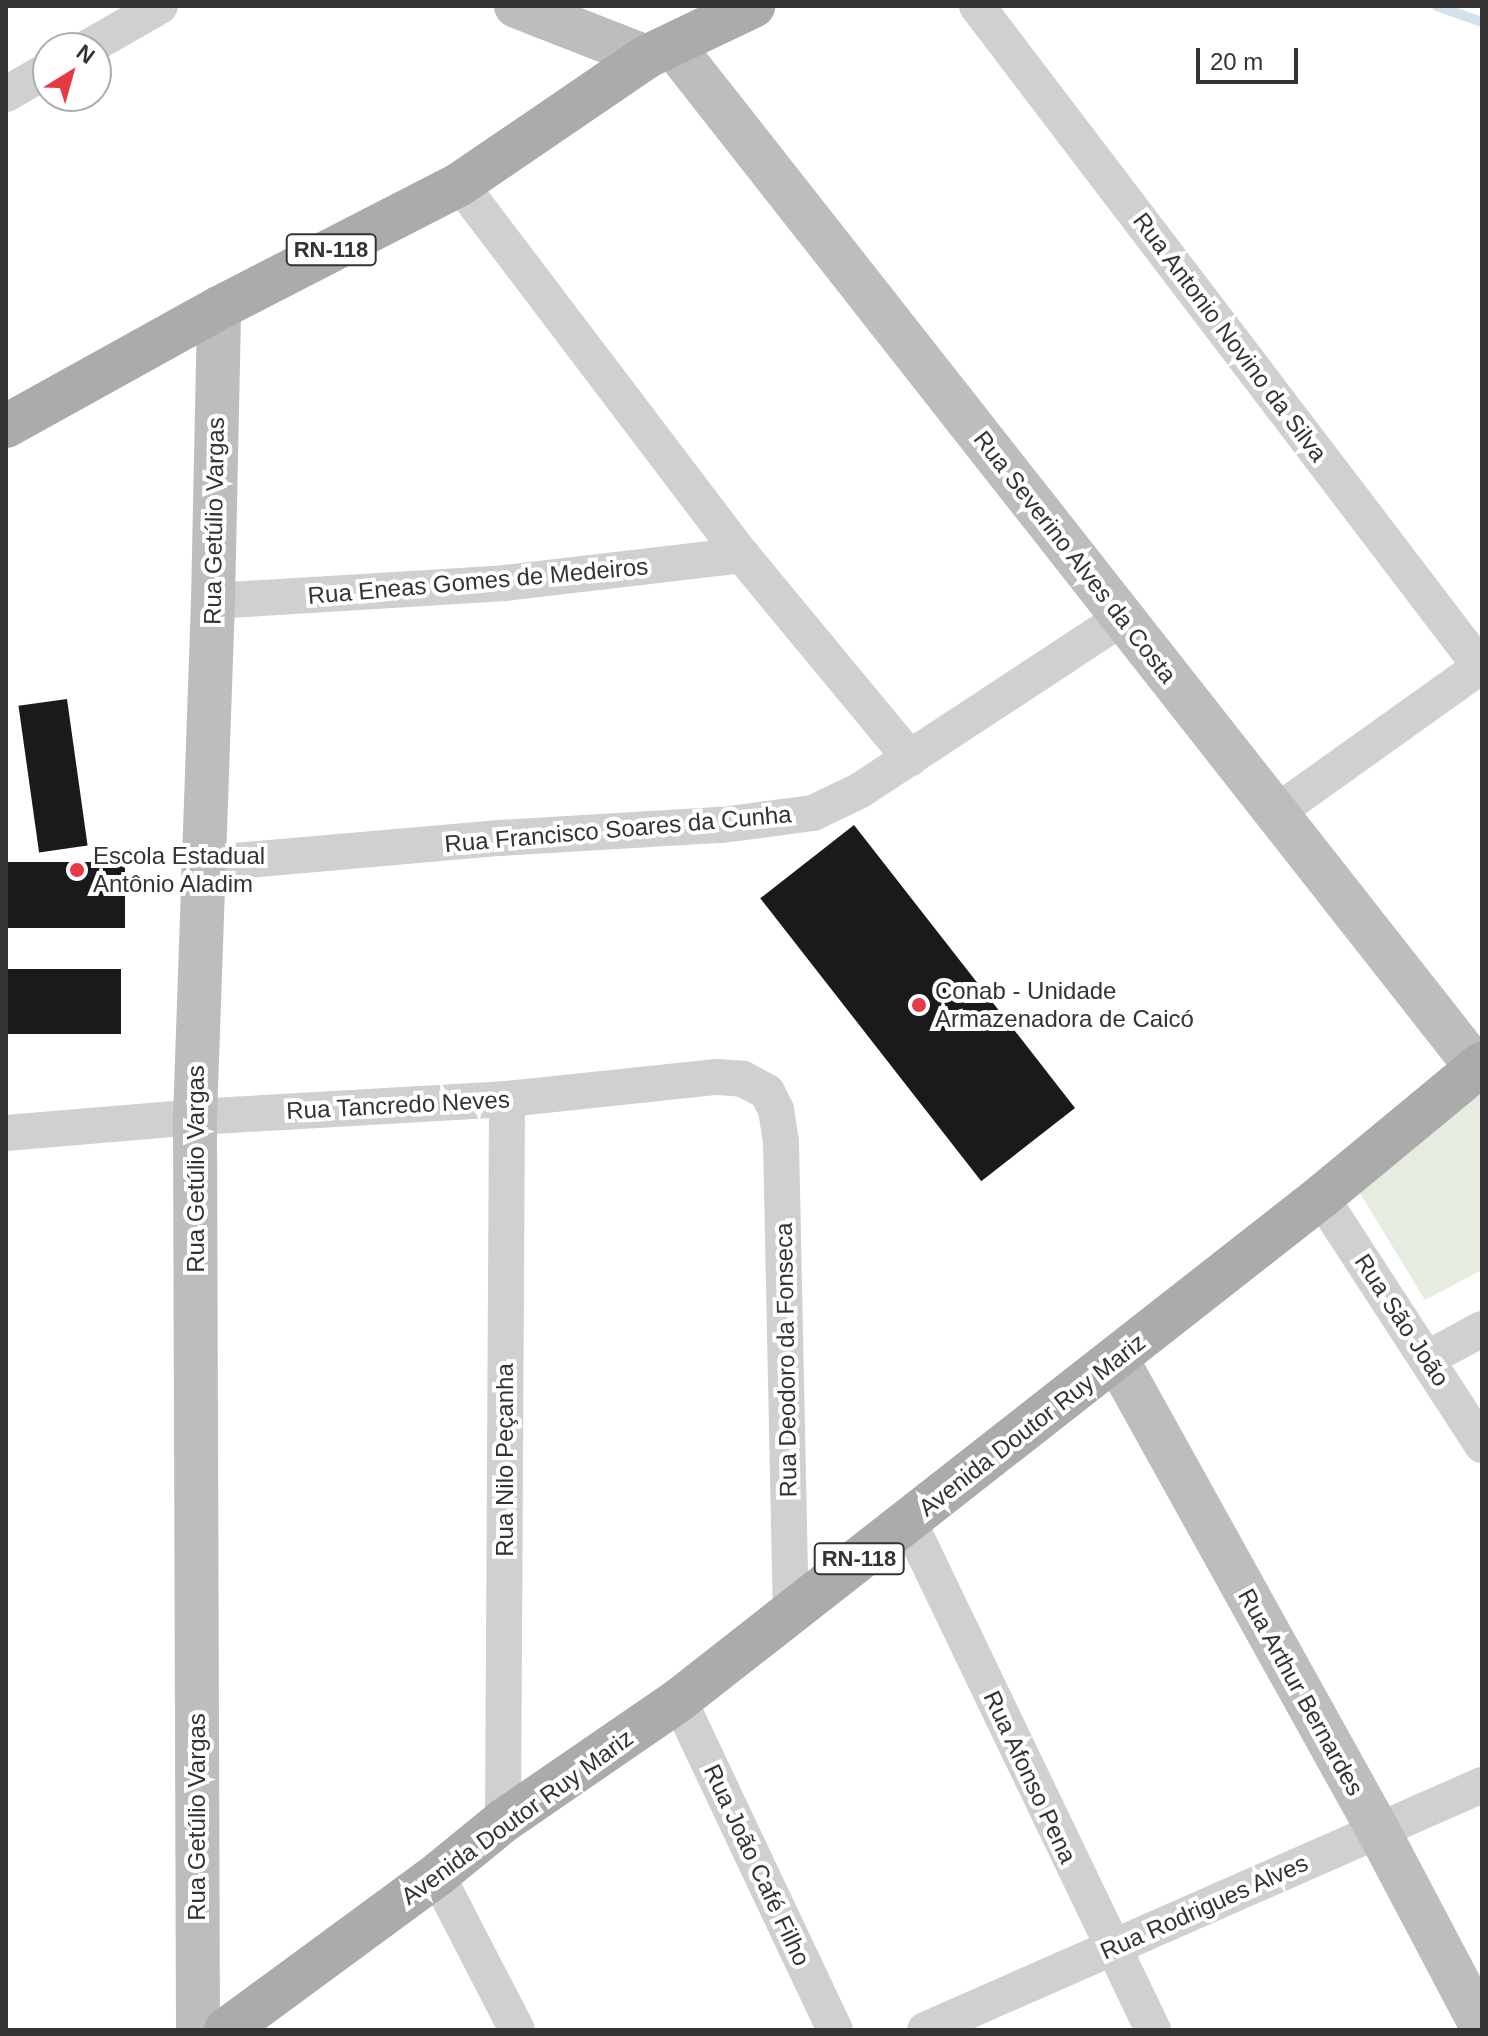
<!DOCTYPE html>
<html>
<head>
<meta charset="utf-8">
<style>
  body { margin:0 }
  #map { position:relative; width:1488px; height:2036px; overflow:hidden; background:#fff; font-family:Helvetica,sans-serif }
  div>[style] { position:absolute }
  .green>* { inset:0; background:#e6ecdf }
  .stream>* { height:10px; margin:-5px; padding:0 5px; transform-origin:5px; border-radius:5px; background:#cfe2ee }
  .building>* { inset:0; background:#1a1a1a; transform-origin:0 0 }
  .street>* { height:36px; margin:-18px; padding:0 18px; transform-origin:18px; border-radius:18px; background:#d0d0d0 }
  .secondary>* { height:44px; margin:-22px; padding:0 22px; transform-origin:22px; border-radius:22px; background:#bdbdbd }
  .primary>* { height:44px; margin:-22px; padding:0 22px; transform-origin:22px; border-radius:22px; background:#ababab }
  .dots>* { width:22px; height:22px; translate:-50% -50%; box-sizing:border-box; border:4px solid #fff; border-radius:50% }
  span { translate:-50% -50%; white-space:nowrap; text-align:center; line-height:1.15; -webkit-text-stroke:8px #fff; paint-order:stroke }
  .shield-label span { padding:2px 6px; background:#fff; border:2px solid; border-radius:6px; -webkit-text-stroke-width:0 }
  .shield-label { font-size:22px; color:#333; font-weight:700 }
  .street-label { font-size:24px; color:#333 }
  .poi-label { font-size:24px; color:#333 }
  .left { translate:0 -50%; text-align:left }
  .frame { position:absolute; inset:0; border:8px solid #333; pointer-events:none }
  .north { position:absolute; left:32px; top:32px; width:80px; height:80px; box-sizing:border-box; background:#fff; border:2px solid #adadad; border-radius:50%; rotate:37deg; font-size:22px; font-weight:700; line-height:32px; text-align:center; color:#333 }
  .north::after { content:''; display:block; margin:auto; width:28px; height:36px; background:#e63946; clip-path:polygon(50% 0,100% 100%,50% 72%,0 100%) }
  .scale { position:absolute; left:1196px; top:48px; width:102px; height:36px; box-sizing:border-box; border:4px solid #333; border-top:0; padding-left:10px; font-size:24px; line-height:28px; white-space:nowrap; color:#333; -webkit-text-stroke:6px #fff; paint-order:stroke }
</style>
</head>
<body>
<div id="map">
  <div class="green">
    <div style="clip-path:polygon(1482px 1081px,1482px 1270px,1425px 1300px,1349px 1175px)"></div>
  </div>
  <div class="stream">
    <div style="left:1437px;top:6px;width:48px;rotate:19.6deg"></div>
  </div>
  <div class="building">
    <div style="left:67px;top:699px;width:148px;height:49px;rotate:82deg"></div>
    <div style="left:854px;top:825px;width:359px;height:119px;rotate:52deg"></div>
    <div style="left:125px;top:862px;width:66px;height:119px;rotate:90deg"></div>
    <div style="left:121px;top:969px;width:65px;height:115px;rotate:90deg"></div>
  </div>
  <div class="street">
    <div style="left:977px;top:6px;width:833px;rotate:52.7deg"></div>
    <div style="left:87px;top:48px;width:84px;rotate:-29.9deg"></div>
    <div style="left:6px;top:94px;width:48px;rotate:-29.7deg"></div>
    <div style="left:460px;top:184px;width:466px;rotate:52.8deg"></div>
    <div style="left:742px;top:555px;width:264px;rotate:50.4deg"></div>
    <div style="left:213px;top:601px;width:293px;rotate:-3.5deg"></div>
    <div style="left:505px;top:583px;width:239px;rotate:-6.7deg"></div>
    <div style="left:1278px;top:811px;width:248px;rotate:-35.5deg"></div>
    <div style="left:201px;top:864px;width:300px;rotate:-5deg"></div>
    <div style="left:500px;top:838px;width:222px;rotate:-3.4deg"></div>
    <div style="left:722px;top:825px;width:92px;rotate:-7.5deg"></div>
    <div style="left:813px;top:813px;width:51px;rotate:-25.6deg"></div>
    <div style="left:859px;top:791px;width:315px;rotate:-33.3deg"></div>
    <div style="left:6px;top:1133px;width:190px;rotate:-4.8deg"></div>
    <div style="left:195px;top:1117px;width:313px;rotate:-3.3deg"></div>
    <div style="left:507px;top:1099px;width:211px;rotate:-6deg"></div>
    <div style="left:717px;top:1077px;width:26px;rotate:4deg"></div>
    <div style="left:743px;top:1079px;width:27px;rotate:28deg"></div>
    <div style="left:767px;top:1092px;width:20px;rotate:63deg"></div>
    <div style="left:776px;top:1110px;width:32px;rotate:81deg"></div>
    <div style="left:781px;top:1142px;width:469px;rotate:88.8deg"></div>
    <div style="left:1321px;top:1197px;width:296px;rotate:57deg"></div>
    <div style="left:1428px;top:1358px;width:61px;rotate:-28.2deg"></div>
    <div style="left:909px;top:1522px;width:564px;rotate:64.34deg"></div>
    <div style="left:679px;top:1700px;width:365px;rotate:64.7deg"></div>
    <div style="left:503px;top:1821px;width:722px;rotate:-89.68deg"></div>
    <div style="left:437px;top:1875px;width:174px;rotate:62.7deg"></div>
    <div style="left:925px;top:2030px;width:609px;rotate:-23.74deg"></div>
  </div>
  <div class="secondary">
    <div style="left:516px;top:6px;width:140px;rotate:21.4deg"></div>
    <div style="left:673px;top:46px;width:1300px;rotate:51.81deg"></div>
    <div style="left:1116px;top:1358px;width:540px;rotate:60.97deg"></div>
    <div style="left:1378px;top:1830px;width:223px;rotate:62.2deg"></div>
    <div style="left:198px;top:2030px;width:913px;rotate:-90.19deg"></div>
    <div style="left:195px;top:1117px;width:516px;rotate:-88deg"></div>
    <div style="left:213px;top:601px;width:293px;rotate:-88.8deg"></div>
  </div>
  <div class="primary">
    <div style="left:6px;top:426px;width:244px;rotate:-29deg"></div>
    <div style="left:219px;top:308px;width:271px;rotate:-27.2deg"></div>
    <div style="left:460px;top:184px;width:225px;rotate:-34.3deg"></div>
    <div style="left:646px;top:57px;width:119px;rotate:-25.5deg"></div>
    <div style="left:226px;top:2030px;width:262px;rotate:-36.3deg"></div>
    <div style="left:437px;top:1875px;width:85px;rotate:-39.3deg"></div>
    <div style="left:503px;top:1821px;width:214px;rotate:-34.5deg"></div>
    <div style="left:679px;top:1700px;width:816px;rotate:-38.08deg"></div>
    <div style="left:1321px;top:1197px;width:209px;rotate:-39.6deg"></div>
  </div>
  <div class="dots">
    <div style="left:77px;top:870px;background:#e63946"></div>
    <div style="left:919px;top:1005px;background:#e63946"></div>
  </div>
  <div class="shield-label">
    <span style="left:331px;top:250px">RN-118</span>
    <span style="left:859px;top:1559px">RN-118</span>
  </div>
  <div class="street-label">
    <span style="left:1230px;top:337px;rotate:53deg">Rua Antonio Novino da Silva</span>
    <span style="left:214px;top:521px;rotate:-89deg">Rua Getúlio Vargas</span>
    <span style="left:1075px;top:557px;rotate:52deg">Rua Severino Alves da Costa</span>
    <span style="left:478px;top:581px;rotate:-5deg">Rua Eneas Gomes de Medeiros</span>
    <span style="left:618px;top:829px;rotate:-5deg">Rua Francisco Soares da Cunha</span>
    <span style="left:398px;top:1105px;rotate:-3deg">Rua Tancredo Neves</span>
    <span style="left:196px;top:1169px;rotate:-90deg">Rua Getúlio Vargas</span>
    <span style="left:1402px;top:1320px;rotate:57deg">Rua São João</span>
    <span style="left:786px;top:1360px;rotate:-91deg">Rua Deodoro da Fonseca</span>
    <span style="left:1032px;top:1425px;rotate:-38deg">Avenida Doutor Ruy Mariz</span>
    <span style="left:505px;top:1460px;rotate:-90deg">Rua Nilo Peçanha</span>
    <span style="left:1301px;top:1692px;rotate:61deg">Rua Arthur Bernardes</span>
    <span style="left:1030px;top:1777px;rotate:65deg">Rua Afonso Pena</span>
    <span style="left:197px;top:1817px;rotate:-90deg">Rua Getúlio Vargas</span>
    <span style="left:517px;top:1817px;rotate:-36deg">Avenida Doutor Ruy Mariz</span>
    <span style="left:757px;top:1865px;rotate:65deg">Rua João Café Filho</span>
    <span style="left:1204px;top:1907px;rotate:-24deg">Rua Rodrigues Alves</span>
  </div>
  <div class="poi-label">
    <span class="left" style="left:93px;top:870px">Escola Estadual<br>Antônio Aladim</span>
    <span class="left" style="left:935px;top:1005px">Conab - Unidade<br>Armazenadora de Caicó</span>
  </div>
  <div class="frame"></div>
  <div class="north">N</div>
  <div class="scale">20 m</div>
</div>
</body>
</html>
